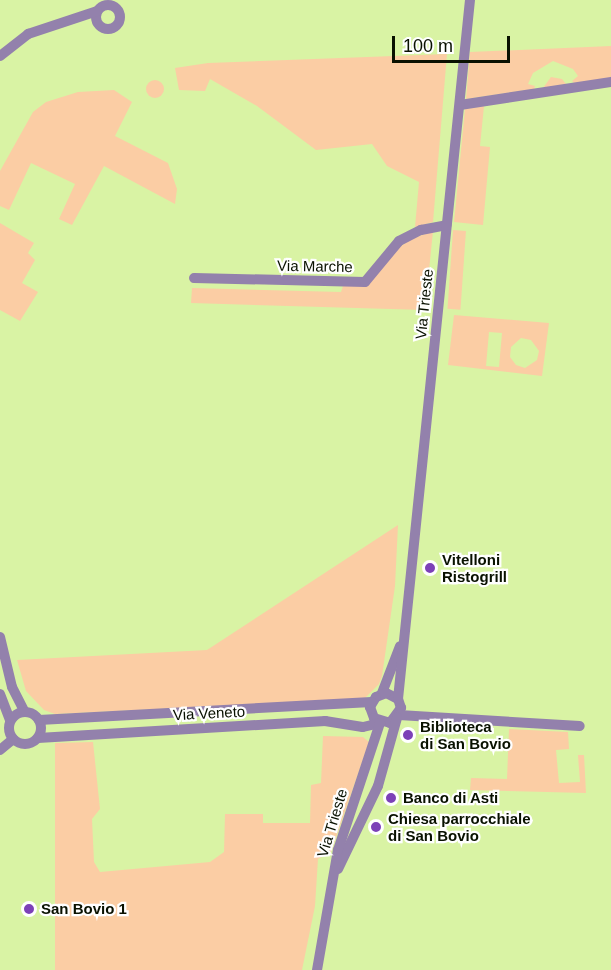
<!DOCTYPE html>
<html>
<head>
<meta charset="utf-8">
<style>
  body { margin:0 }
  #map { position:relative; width:611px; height:970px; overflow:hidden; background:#d9f3a4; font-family:Arial,sans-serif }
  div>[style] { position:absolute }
  .green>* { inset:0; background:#fbcda4; transform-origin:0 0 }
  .round { border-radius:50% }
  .minor>* { height:10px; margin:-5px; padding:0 5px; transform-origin:5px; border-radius:5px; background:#9381ac }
  .minor>.ring { margin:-5px; padding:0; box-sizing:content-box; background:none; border:10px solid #9381ac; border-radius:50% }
  .dots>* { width:16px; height:16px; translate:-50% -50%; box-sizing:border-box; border:3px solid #fff; border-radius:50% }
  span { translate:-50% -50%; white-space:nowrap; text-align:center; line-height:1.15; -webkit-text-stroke:4.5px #fff; paint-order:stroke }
  .street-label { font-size:15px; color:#091100 }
  .poi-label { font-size:15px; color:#091100; font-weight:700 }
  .left { translate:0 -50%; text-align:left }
  .scale { position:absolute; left:392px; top:36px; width:118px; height:27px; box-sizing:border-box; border:3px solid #091100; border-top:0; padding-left:8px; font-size:18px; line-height:21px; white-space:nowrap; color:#091100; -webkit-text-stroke:4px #fff; paint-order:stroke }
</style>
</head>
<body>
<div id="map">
  <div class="green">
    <div style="clip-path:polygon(611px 46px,611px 78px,574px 83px,572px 81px,578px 76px,573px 69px,553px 61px,533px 73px,528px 84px,535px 86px,534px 89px,466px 99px,470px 52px)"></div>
    <div style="clip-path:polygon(447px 54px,433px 222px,415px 227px,419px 182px,387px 166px,372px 144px,316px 150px,257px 106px,210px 79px,205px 91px,179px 90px,175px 68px,208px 63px)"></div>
    <div style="clip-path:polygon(551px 77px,562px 79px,566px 84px,543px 88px)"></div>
    <div class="round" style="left:146px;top:80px;width:18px;height:18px"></div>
    <div style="clip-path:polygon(114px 90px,132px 102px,115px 136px,168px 163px,177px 189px,175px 204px,104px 166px,72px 225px,59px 219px,75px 184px,31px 163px,9px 210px,0 206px,0 171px,33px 112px,46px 102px,78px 92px)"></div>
    <div style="clip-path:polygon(484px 106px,480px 146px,490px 147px,483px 225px,454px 222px,465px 109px)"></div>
    <div style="clip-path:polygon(0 223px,34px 243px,28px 253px,35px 260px,22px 283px,38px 292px,20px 321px,0 310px)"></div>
    <div style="left:453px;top:230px;width:13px;height:79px;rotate:4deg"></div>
    <div style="clip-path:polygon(433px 231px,425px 310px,191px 303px,192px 288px,341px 292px,343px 286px,367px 286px,394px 251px,411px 239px)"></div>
    <div style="clip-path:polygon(evenodd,454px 315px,549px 323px,542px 376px,448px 365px,454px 315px,489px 332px,502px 333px,499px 367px,486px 366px,489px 332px,454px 315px,521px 338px,531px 340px,539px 351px,537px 360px,525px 368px,516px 365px,510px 357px,511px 347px,521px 338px)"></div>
    <div style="clip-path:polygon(398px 525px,395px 586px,382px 676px,379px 684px,364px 699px,55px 714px,44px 710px,26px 691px,17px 660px,207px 650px)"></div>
    <div style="clip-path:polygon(509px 729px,568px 732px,569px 749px,556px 750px,559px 783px,580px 782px,578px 755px,584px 755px,586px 793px,470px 790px,471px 778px,507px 779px)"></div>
    <div style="clip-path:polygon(323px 736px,363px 737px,369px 742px,331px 852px,318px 859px,315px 906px,302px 970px,55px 970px,55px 743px,93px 742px,100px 809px,92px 819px,94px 862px,100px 872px,210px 862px,224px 852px,225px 814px,263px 814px,263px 823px,310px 823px,311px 785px,321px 783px)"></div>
  </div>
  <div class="minor">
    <div class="ring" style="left:96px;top:5px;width:14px;height:14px"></div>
    <div style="left:0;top:56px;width:36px;rotate:-38deg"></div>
    <div style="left:28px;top:34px;width:73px;rotate:-18.4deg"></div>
    <div style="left:460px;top:105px;width:153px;rotate:-8.7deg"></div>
    <div style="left:194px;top:278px;width:171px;rotate:1.3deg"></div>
    <div style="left:365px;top:282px;width:53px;rotate:-50.3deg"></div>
    <div style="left:399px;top:241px;width:25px;rotate:-27deg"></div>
    <div style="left:421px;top:230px;width:26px;rotate:-11deg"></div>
    <div style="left:0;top:637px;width:51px;rotate:76.5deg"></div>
    <div style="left:12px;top:687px;width:28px;rotate:63deg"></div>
    <div style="left:382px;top:693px;width:50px;rotate:-69deg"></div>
    <div style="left:0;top:694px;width:28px;rotate:69deg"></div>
    <div style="left:398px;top:699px;width:13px;rotate:-153deg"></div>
    <div style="left:386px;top:693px;width:11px;rotate:158deg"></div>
    <div style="left:376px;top:697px;width:12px;rotate:121deg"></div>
    <div style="left:370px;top:707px;width:12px;rotate:70deg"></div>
    <div style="left:374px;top:718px;width:17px;rotate:17deg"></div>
    <div style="left:390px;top:723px;width:19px;rotate:-54deg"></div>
    <div style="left:401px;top:708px;width:9px;rotate:-108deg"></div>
    <div style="left:398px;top:699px;width:703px;rotate:-84.12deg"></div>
    <div class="ring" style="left:9px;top:712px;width:22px;height:22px"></div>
    <div style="left:399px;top:715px;width:181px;rotate:3.5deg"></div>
    <div style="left:39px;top:720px;width:333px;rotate:-3.1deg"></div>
    <div style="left:38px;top:738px;width:288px;rotate:-3.4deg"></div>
    <div style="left:325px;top:721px;width:38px;rotate:9deg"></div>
    <div style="left:363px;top:727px;width:17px;rotate:-13deg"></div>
    <div style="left:0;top:750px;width:17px;rotate:-40deg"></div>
    <div style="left:338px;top:869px;width:92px;rotate:-64.3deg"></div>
    <div style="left:378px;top:786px;width:71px;rotate:-74.4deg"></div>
    <div style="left:317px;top:970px;width:122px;rotate:-80.1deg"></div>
    <div style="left:338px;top:850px;width:134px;rotate:-71.7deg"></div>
  </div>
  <div class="dots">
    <div style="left:430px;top:568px;background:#7c41b7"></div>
    <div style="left:408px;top:735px;background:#7c41b7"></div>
    <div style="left:391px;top:798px;background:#7c41b7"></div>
    <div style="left:376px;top:827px;background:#7c41b7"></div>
    <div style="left:29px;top:909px;background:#7c41b7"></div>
  </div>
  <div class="street-label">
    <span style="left:315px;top:266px;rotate:1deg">Via Marche</span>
    <span style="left:424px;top:304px;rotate:-84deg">Via Trieste</span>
    <span style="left:209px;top:713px;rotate:-3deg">Via Veneto</span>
    <span style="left:332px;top:823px;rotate:-73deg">Via Trieste</span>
  </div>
  <div class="poi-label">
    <span class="left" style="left:442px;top:568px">Vitelloni<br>Ristogrill</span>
    <span class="left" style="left:420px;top:735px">Biblioteca<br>di San Bovio</span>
    <span class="left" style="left:403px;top:798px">Banco di Asti</span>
    <span class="left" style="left:388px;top:827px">Chiesa parrocchiale<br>di San Bovio</span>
    <span class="left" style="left:41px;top:909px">San Bovio 1</span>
  </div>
  <div class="scale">100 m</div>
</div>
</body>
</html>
